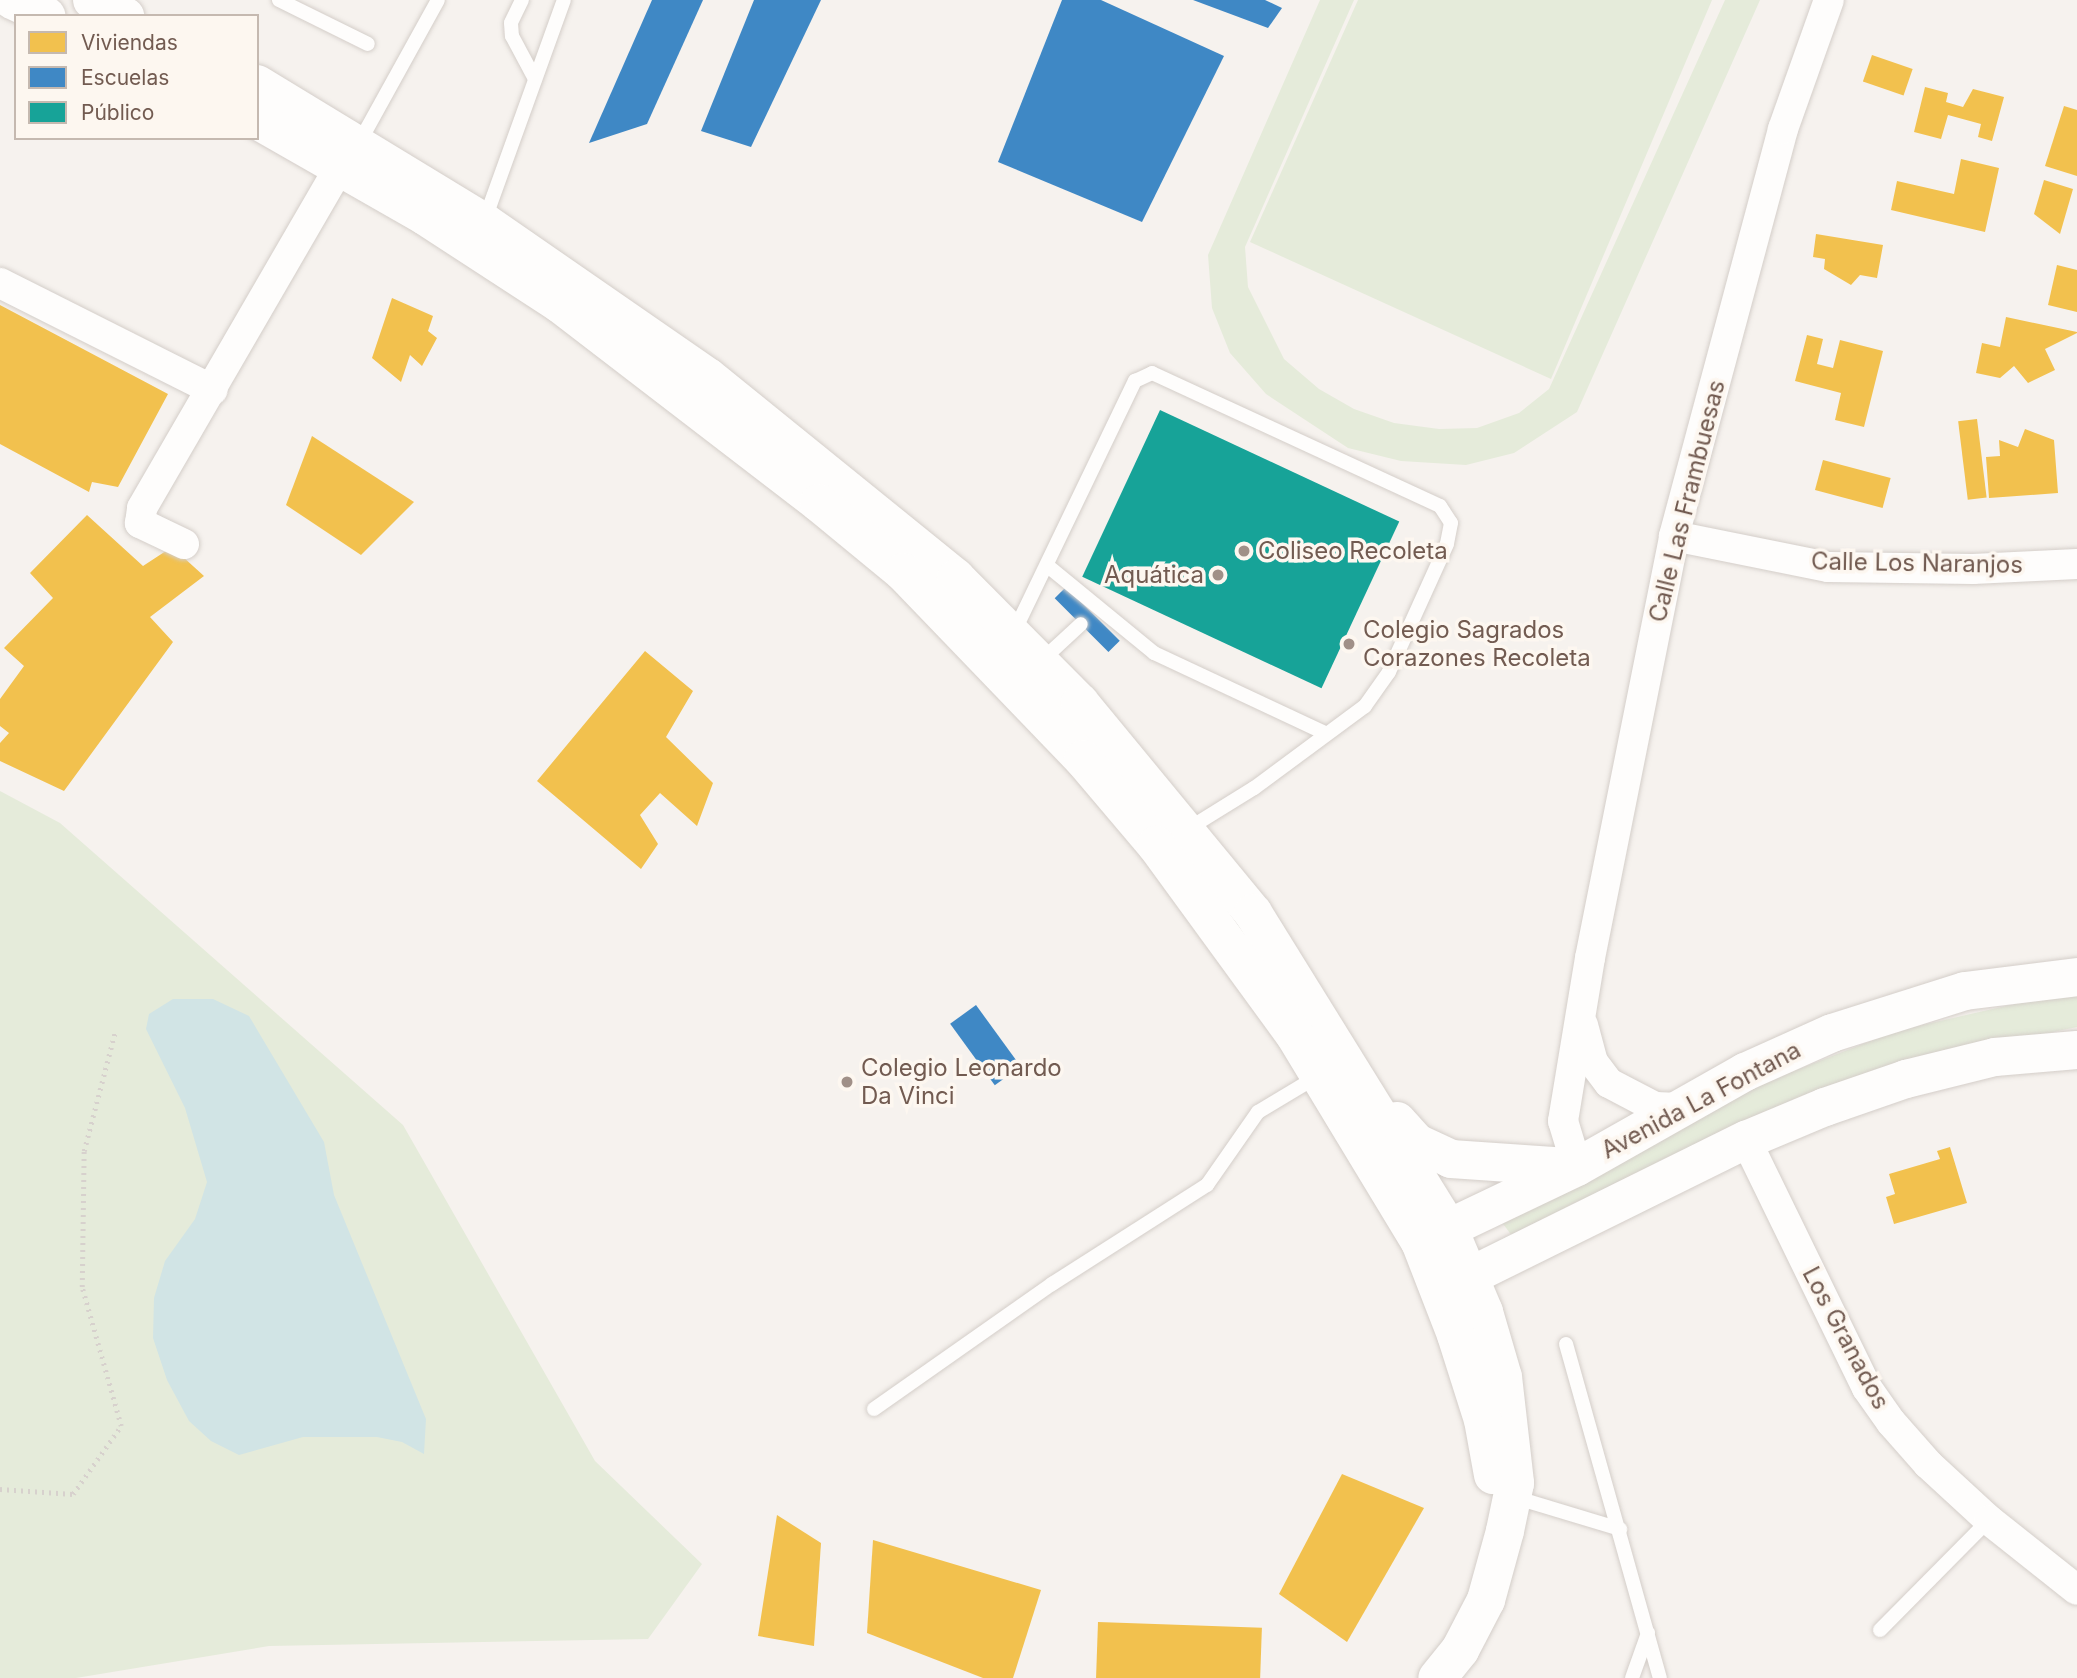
<!DOCTYPE html>
<html>
<head>
<meta charset="utf-8">
<style>
  body { margin:0 }
  #map { position:relative; width:2077px; height:1678px; overflow:hidden; background:#f6f2ee; font-family:Inter,sans-serif }
  div>[style] { position:absolute }
  .green>* { inset:0; background:#e5ebda }
  .water>* { inset:0; background:#d1e4e5 }
  .homes>* { inset:0; background:#f2c14e; transform-origin:0 0 }
  .schools>* { inset:0; background:#3f88c5; transform-origin:0 0 }
  .public>* { inset:0; background:#17a398; transform-origin:0 0 }
  .path>* { height:4.5px; margin-top:-2.25px; transform-origin:0; background:repeating-linear-gradient(90deg,#d7d1cd 0 2px,transparent 0 7px) }
  .roads { filter:drop-shadow(0 0 2px #d4cec9) drop-shadow(0 0 2px #d4cec9) }
  .lane>* { height:14px; margin:-7px; padding:0 7px; transform-origin:7px; border-radius:7px; background:#fefdfc }
  .street>* { height:30px; margin:-15px; padding:0 15px; transform-origin:15px; border-radius:15px; background:#fefdfc }
  .secondary>* { height:38px; margin:-19px; padding:0 19px; transform-origin:19px; border-radius:19px; background:#fefdfc }
  .dots>* { width:19px; height:19px; translate:-50% -50%; box-sizing:border-box; border:4px solid #fdf7f0; border-radius:50% }
  span { translate:-50% -50%; white-space:nowrap; text-align:center; line-height:1.15; -webkit-text-stroke:7px #fdf7f0; paint-order:stroke }
  .street-label { font-size:24px; color:#725b51 }
  .poi-label { font-size:24px; color:#725b51 }
  .left { translate:0 -50%; text-align:left }
  .right { translate:-100% -50%; text-align:right }
  .legend { position:absolute; left:14px; top:14px; width:245px; height:126px; box-sizing:border-box; background:#fdf7f0; border:2px solid #c5b9b0; margin:0; padding:9px 12px; list-style:none; font-size:21px; color:#725b51 }
  .legend li { display:flex; align-items:center; gap:14px; height:35px }
  .legend b { width:35px; border:2px solid #c5b9b0 }
</style>
</head>
<body>
<div id="map">
  <div class="green">
    <div style="clip-path:polygon(1320px 0,1354px 0,1245px 247px,1248px 287px,1284px 359px,1319px 389px,1354px 409px,1394px 423px,1439px 429px,1477px 428px,1519px 413px,1549px 389px,1725px 0,1760px 0,1577px 412px,1514px 453px,1466px 465px,1401px 461px,1348px 448px,1266px 394px,1230px 353px,1212px 308px,1208px 255px)"></div>
    <div style="clip-path:polygon(1358px 0,1712px 0,1551px 379px,1250px 242px)"></div>
    <div style="clip-path:polygon(0 791px,60px 823px,403px 1125px,595px 1461px,702px 1564px,648px 1639px,269px 1646px,76px 1678px,0 1678px)"></div>
    <div style="clip-path:polygon(2077px 995px,2077px 1027px,1978px 1048px,1516px 1241px,1500px 1220px,1725px 1098px,1896px 1031px,2041px 998px)"></div>
  </div>
  <div class="water">
    <div style="clip-path:polygon(173px 999px,213px 999px,249px 1016px,324px 1142px,334px 1195px,426px 1419px,424px 1454px,402px 1442px,377px 1437px,303px 1437px,239px 1455px,211px 1441px,189px 1421px,167px 1380px,153px 1338px,154px 1298px,165px 1261px,195px 1219px,207px 1182px,185px 1108px,146px 1029px,149px 1014px)"></div>
  </div>
  <div class="homes">
    <div style="left:1872px;top:55px;width:43px;height:28px;rotate:19deg"></div>
    <div style="clip-path:polygon(1925px 87px,1948px 93px,1946px 102px,1963px 107px,1973px 89px,2004px 97px,1992px 141px,1978px 137px,1981px 124px,1948px 115px,1941px 139px,1914px 132px)"></div>
    <div style="clip-path:polygon(2064px 106px,2077px 110px,2077px 176px,2045px 166px)"></div>
    <div style="clip-path:polygon(1961px 159px,1999px 168px,1985px 232px,1891px 210px,1897px 181px,1954px 194px)"></div>
    <div style="clip-path:polygon(2044px 180px,2073px 189px,2060px 234px,2034px 214px)"></div>
    <div style="clip-path:polygon(1816px 234px,1883px 245px,1877px 278px,1860px 275px,1851px 285px,1824px 269px,1825px 259px,1813px 257px)"></div>
    <div style="clip-path:polygon(2057px 265px,2077px 270px,2077px 312px,2048px 305px)"></div>
    <div style="clip-path:polygon(392px 298px,433px 316px,428px 331px,437px 338px,422px 366px,410px 355px,401px 382px,372px 358px)"></div>
    <div style="clip-path:polygon(0 305px,168px 394px,118px 487px,92px 482px,89px 492px,0 444px)"></div>
    <div style="clip-path:polygon(2006px 317px,2077px 332px,2077px 333px,2045px 349px,2055px 370px,2028px 383px,2014px 366px,2000px 378px,1976px 373px,1982px 343px,2000px 347px)"></div>
    <div style="clip-path:polygon(1807px 335px,1823px 339px,1817px 364px,1833px 368px,1840px 340px,1883px 351px,1864px 427px,1835px 420px,1841px 393px,1795px 381px)"></div>
    <div style="left:1977px;top:419px;width:79px;height:19px;rotate:83deg"></div>
    <div style="clip-path:polygon(2025px 429px,2054px 440px,2058px 493px,1989px 498px,1986px 457px,2000px 456px,1999px 440px,2018px 447px)"></div>
    <div style="clip-path:polygon(312px 436px,414px 502px,361px 555px,286px 505px)"></div>
    <div style="left:1823px;top:460px;width:70px;height:31px;rotate:15deg"></div>
    <div style="clip-path:polygon(87px 515px,143px 566px,172px 547px,204px 576px,150px 617px,173px 642px,64px 791px,0 761px,0 743px,9px 733px,0 726px,0 699px,24px 666px,4px 648px,53px 598px,30px 573px)"></div>
    <div style="clip-path:polygon(645px 651px,693px 691px,666px 737px,713px 783px,697px 826px,660px 793px,640px 815px,658px 844px,641px 869px,537px 781px)"></div>
    <div style="clip-path:polygon(1950px 1147px,1967px 1203px,1894px 1224px,1886px 1197px,1895px 1194px,1889px 1174px,1940px 1159px,1937px 1151px)"></div>
    <div style="clip-path:polygon(1342px 1474px,1424px 1508px,1347px 1642px,1279px 1594px)"></div>
    <div style="clip-path:polygon(777px 1515px,821px 1543px,814px 1646px,758px 1636px)"></div>
    <div style="clip-path:polygon(873px 1540px,1041px 1590px,1013px 1678px,983px 1678px,867px 1633px)"></div>
    <div style="left:1098px;top:1622px;width:164px;height:56px;rotate:2deg"></div>
  </div>
  <div class="schools">
    <div style="clip-path:polygon(652px 0,703px 0,647px 124px,589px 143px)"></div>
    <div style="clip-path:polygon(754px 0,821px 0,751px 147px,701px 131px)"></div>
    <div style="clip-path:polygon(1062px 0,1101px 0,1224px 56px,1142px 222px,998px 162px)"></div>
    <div style="clip-path:polygon(1193px 0,1265px 0,1282px 8px,1268px 28px)"></div>
    <div style="left:1066px;top:587px;width:76px;height:16px;rotate:45deg"></div>
    <div style="left:976px;top:1005px;width:76px;height:32px;rotate:54deg"></div>
  </div>
  <div class="public">
    <div style="left:1160px;top:410px;width:264px;height:184px;rotate:25deg"></div>
  </div>
  <div class="path">
    <div style="left:0;top:1489px;width:73px;rotate:3.9deg"></div>
    <div style="left:73px;top:1494px;width:83px;rotate:-54.8deg"></div>
    <div style="left:121px;top:1426px;width:144px;rotate:-105.7deg"></div>
    <div style="left:82px;top:1287px;width:136px;rotate:-89.2deg"></div>
    <div style="left:84px;top:1151px;width:123px;rotate:-75.4deg"></div>
  </div>
  <div class="roads">
    <div class="lane">
      <div style="left:279px;top:0;width:99px;rotate:26.3deg"></div>
      <div style="left:522px;top:0;width:25px;rotate:116deg"></div>
      <div style="left:511px;top:23px;width:13px;rotate:86deg"></div>
      <div style="left:512px;top:36px;width:49px;rotate:61.9deg"></div>
      <div style="left:359px;top:143px;width:163px;rotate:-61.1deg"></div>
      <div style="left:485px;top:219px;width:233px;rotate:-70.2deg"></div>
      <div style="left:1049px;top:567px;width:136px;rotate:39.3deg"></div>
      <div style="left:1154px;top:653px;width:189px;rotate:25.1deg"></div>
      <div style="left:1014px;top:632px;width:279px;rotate:-64.3deg"></div>
      <div style="left:1135px;top:381px;width:19px;rotate:-25deg"></div>
      <div style="left:1152px;top:373px;width:317px;rotate:24.8deg"></div>
      <div style="left:1440px;top:506px;width:20px;rotate:57deg"></div>
      <div style="left:1451px;top:523px;width:21px;rotate:101deg"></div>
      <div style="left:1447px;top:544px;width:141px;rotate:114.4deg"></div>
      <div style="left:1389px;top:672px;width:42px;rotate:125.2deg"></div>
      <div style="left:1365px;top:706px;width:138px;rotate:143.5deg"></div>
      <div style="left:1254px;top:788px;width:78px;rotate:148.2deg"></div>
      <div style="left:1041px;top:661px;width:54px;rotate:-42.8deg"></div>
      <div style="left:1566px;top:1344px;width:347px;rotate:74.3deg"></div>
      <div style="left:874px;top:1409px;width:218px;rotate:-35.1deg"></div>
      <div style="left:1052px;top:1284px;width:184px;rotate:-32.6deg"></div>
      <div style="left:1207px;top:1185px;width:89px;rotate:-55.1deg"></div>
      <div style="left:1258px;top:1112px;width:70px;rotate:-31deg"></div>
      <div style="left:1514px;top:1497px;width:111px;rotate:16.8deg"></div>
      <div style="left:1880px;top:1630px;width:155px;rotate:-45.3deg"></div>
      <div style="left:1632px;top:1678px;width:48px;rotate:-70.4deg"></div>
    </div>
    <div class="street">
      <div style="left:0;top:283px;width:238px;rotate:26.7deg"></div>
      <div style="left:1674px;top:536px;width:157px;rotate:11.4deg"></div>
      <div style="left:1828px;top:567px;width:145px;rotate:0.8deg"></div>
      <div style="left:1973px;top:569px;width:104px;rotate:-2.8deg"></div>
      <div style="left:184px;top:544px;width:49px;rotate:-154.5deg"></div>
      <div style="left:140px;top:523px;width:15px;rotate:-82deg"></div>
      <div style="left:142px;top:508px;width:394px;rotate:-59.9deg"></div>
      <div style="left:1583px;top:1025px;width:38px;rotate:75deg"></div>
      <div style="left:1593px;top:1062px;width:26px;rotate:53deg"></div>
      <div style="left:1609px;top:1083px;width:52px;rotate:27.6deg"></div>
      <div style="left:1655px;top:1107px;width:26px;rotate:2deg"></div>
      <div style="left:1746px;top:1140px;width:276px;rotate:64deg"></div>
      <div style="left:1867px;top:1388px;width:42px;rotate:54.8deg"></div>
      <div style="left:1891px;top:1422px;width:56px;rotate:48.6deg"></div>
      <div style="left:1928px;top:1464px;width:83px;rotate:42.6deg"></div>
      <div style="left:1989px;top:1520px;width:112px;rotate:38.5deg"></div>
      <div style="left:1577px;top:1167px;width:48px;rotate:-106.9deg"></div>
      <div style="left:1563px;top:1121px;width:165px;rotate:-80.6deg"></div>
      <div style="left:1590px;top:958px;width:430px;rotate:-78.7deg"></div>
      <div style="left:1674px;top:536px;width:421px;rotate:-75deg"></div>
      <div style="left:1783px;top:129px;width:137px;rotate:-70.4deg"></div>
    </div>
    <div class="secondary">
      <div style="left:12px;top:0;width:38px;rotate:25deg"></div>
      <div style="left:92px;top:0;width:37px;rotate:26deg"></div>
      <div style="left:257px;top:84px;width:266px;rotate:31.3deg"></div>
      <div style="left:484px;top:222px;width:272px;rotate:34.7deg"></div>
      <div style="left:708px;top:377px;width:319px;rotate:39deg"></div>
      <div style="left:956px;top:578px;width:176px;rotate:45.2deg"></div>
      <div style="left:1080px;top:703px;width:272px;rotate:50.5deg"></div>
      <div style="left:1253px;top:913px;width:370px;rotate:58.2deg"></div>
      <div style="left:1448px;top:1227px;width:92px;rotate:67deg"></div>
      <div style="left:1484px;top:1312px;width:68px;rotate:73.7deg"></div>
      <div style="left:1503px;top:1377px;width:107px;rotate:83.5deg"></div>
      <div style="left:1515px;top:1483px;width:49px;rotate:101.8deg"></div>
      <div style="left:1505px;top:1531px;width:72px;rotate:105.4deg"></div>
      <div style="left:1486px;top:1600px;width:56px;rotate:117.5deg"></div>
      <div style="left:1460px;top:1650px;width:36px;rotate:129deg"></div>
      <div style="left:257px;top:120px;width:193px;rotate:29.7deg"></div>
      <div style="left:425px;top:216px;width:161px;rotate:33.1deg"></div>
      <div style="left:560px;top:304px;width:327px;rotate:37.5deg"></div>
      <div style="left:819px;top:503px;width:109px;rotate:39.4deg"></div>
      <div style="left:903px;top:572px;width:260px;rotate:46.1deg"></div>
      <div style="left:1083px;top:759px;width:113px;rotate:49.7deg"></div>
      <div style="left:1156px;top:845px;width:234px;rotate:53.9deg"></div>
      <div style="left:1294px;top:1034px;width:243px;rotate:58.8deg"></div>
      <div style="left:1420px;top:1242px;width:100px;rotate:68.8deg"></div>
      <div style="left:1456px;top:1335px;width:89px;rotate:72.4deg"></div>
      <div style="left:1483px;top:1420px;width:56px;rotate:79.7deg"></div>
      <div style="left:1397px;top:1121px;width:30px;rotate:48deg"></div>
      <div style="left:1417px;top:1143px;width:38px;rotate:25deg"></div>
      <div style="left:1451px;top:1159px;width:117px;rotate:3.9deg"></div>
      <div style="left:1426px;top:1239px;width:167px;rotate:-25.5deg"></div>
      <div style="left:1577px;top:1167px;width:193px;rotate:-29.5deg"></div>
      <div style="left:1745px;top:1072px;width:95px;rotate:-24.1deg"></div>
      <div style="left:1832px;top:1033px;width:139px;rotate:-17.5deg"></div>
      <div style="left:1965px;top:991px;width:113px;rotate:-7.1deg"></div>
      <div style="left:1446px;top:1288px;width:335px;rotate:-26.3deg"></div>
      <div style="left:1746px;top:1140px;width:86px;rotate:-22.7deg"></div>
      <div style="left:1825px;top:1107px;width:86px;rotate:-19.1deg"></div>
      <div style="left:1906px;top:1079px;width:92px;rotate:-13.9deg"></div>
      <div style="left:1995px;top:1057px;width:82px;rotate:-4.9deg"></div>
    </div>
  </div>
  <div class="dots">
    <div style="left:1244px;top:551px;background:#a09088"></div>
    <div style="left:1218px;top:575px;background:#a09088"></div>
    <div style="left:1349px;top:644px;background:#a09088"></div>
    <div style="left:847px;top:1082px;background:#a09088"></div>
  </div>
  <div class="street-label">
    <span style="left:1687px;top:501px;rotate:-76deg">Calle Las Frambuesas</span>
    <span style="left:1917px;top:563px;rotate:1deg">Calle Los Naranjos</span>
    <span style="left:1701px;top:1100px;rotate:-28deg">Avenida La Fontana</span>
    <span style="left:1846px;top:1338px;rotate:62deg">Los Granados</span>
  </div>
  <div class="poi-label">
    <span class="left" style="left:1258px;top:551px">Coliseo Recoleta</span>
    <span class="right" style="left:1204px;top:575px">Aquática</span>
    <span class="left" style="left:1363px;top:644px">Colegio Sagrados<br>Corazones Recoleta</span>
    <span class="left" style="left:861px;top:1082px">Colegio Leonardo<br>Da Vinci</span>
  </div>
  <ul class="legend">
  <li><b style="height:19px;background:#f2c14e"></b>Viviendas</li>
  <li><b style="height:19px;background:#3f88c5"></b>Escuelas</li>
  <li><b style="height:19px;background:#17a398"></b>Público</li>
  </ul>
</div>
</body>
</html>
